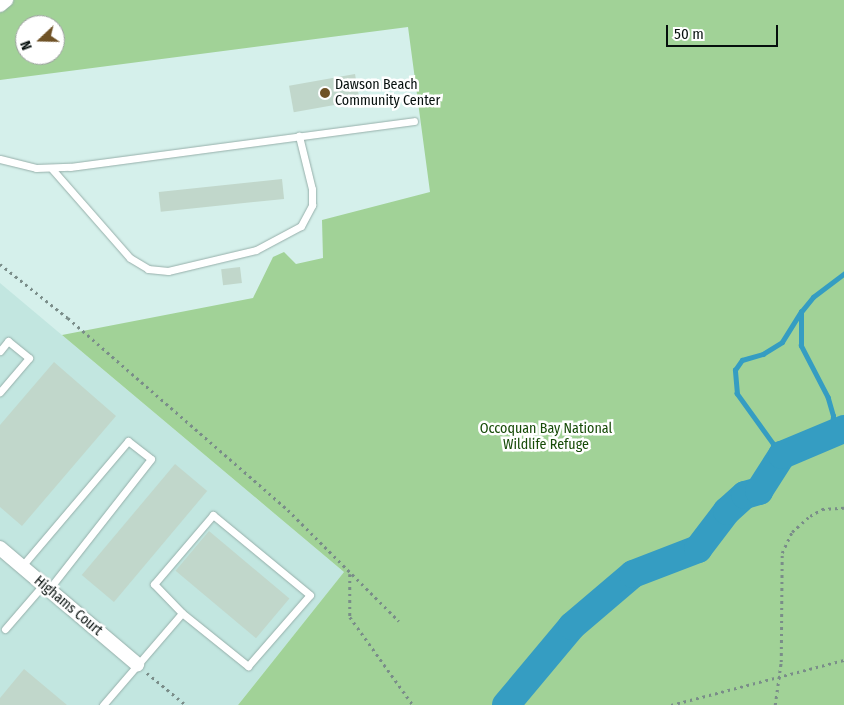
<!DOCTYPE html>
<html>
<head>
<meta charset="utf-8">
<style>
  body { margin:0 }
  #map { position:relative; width:844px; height:705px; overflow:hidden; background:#d5f0eb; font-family:"Fira Sans Condensed",sans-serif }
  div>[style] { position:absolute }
  .built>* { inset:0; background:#c2e6e0 }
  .green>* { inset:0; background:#a1d297 }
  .stream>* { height:4.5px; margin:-2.25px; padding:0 2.25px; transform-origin:2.25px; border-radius:2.25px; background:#359dc2 }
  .river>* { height:28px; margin:-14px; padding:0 14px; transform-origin:14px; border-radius:14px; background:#359dc2 }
  .building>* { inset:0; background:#c1d7cb; transform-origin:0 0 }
  .path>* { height:2.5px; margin-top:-1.25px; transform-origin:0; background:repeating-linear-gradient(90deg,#7a8d89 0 2.5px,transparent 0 6.5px) }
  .roads { filter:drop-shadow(0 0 1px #96afaa) drop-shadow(0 0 1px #96afaa) }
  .lane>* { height:7px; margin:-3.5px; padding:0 3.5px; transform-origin:3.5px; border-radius:3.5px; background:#fff }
  .street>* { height:14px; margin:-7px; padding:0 7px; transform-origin:7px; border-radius:7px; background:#fff }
  .dots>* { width:14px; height:14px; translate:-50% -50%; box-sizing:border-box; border:2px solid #fff; border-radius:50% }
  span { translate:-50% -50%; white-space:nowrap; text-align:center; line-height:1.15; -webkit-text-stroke:5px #fff; paint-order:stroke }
  .poi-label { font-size:14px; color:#060f0d }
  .left { translate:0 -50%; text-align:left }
  .park-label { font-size:14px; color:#174b08 }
  .street-label { font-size:14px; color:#060f0d }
  .north { position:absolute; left:15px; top:15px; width:50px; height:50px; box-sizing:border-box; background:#fff; border:1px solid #9b9f9e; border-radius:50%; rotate:249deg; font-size:14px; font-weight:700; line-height:20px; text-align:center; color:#060f0d }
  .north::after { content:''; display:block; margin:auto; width:18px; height:22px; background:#6f5226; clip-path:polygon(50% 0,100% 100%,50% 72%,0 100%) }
  .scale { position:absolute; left:666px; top:25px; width:112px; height:22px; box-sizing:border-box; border:2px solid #060f0d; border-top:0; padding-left:6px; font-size:15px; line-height:18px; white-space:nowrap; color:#060f0d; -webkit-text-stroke:4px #fff; paint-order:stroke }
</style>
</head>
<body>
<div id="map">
  <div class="built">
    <div style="clip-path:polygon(0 283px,344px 572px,238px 705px,0 705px)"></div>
  </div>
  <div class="green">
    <div style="clip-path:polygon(evenodd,0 0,844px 0,844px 705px,238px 705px,344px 572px,62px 335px,253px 298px,273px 257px,284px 252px,296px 264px,323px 258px,322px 220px,430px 192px,408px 27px,0 80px,0 0,25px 25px,55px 25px,55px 55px,25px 55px,25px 25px)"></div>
  </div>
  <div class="stream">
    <div style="left:823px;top:435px;width:13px;rotate:-45deg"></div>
    <div style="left:832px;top:426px;width:10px;rotate:-84deg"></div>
    <div style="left:833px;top:416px;width:19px;rotate:-106deg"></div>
    <div style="left:828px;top:398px;width:59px;rotate:-117.4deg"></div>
    <div style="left:801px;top:346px;width:34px;rotate:-90deg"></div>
    <div style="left:801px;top:312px;width:19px;rotate:-51deg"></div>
    <div style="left:813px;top:297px;width:39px;rotate:-37deg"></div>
    <div style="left:774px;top:465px;width:21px;rotate:-93deg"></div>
    <div style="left:773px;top:444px;width:62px;rotate:-125.8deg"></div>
    <div style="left:737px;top:394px;width:24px;rotate:-95deg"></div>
    <div style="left:735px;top:370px;width:12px;rotate:-55deg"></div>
    <div style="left:742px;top:360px;width:22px;rotate:-16deg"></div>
    <div style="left:763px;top:354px;width:22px;rotate:-32deg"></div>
    <div style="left:782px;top:342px;width:36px;rotate:-58deg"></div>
  </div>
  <div class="river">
    <div style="left:506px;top:705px;width:103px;rotate:-50.1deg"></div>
    <div style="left:572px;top:626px;width:80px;rotate:-40.4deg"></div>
    <div style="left:633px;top:574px;width:70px;rotate:-21deg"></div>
    <div style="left:698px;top:549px;width:48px;rotate:-52.7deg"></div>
    <div style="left:727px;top:511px;width:24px;rotate:-42deg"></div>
    <div style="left:745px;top:495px;width:15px;rotate:-16deg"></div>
    <div style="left:759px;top:491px;width:43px;rotate:-57.4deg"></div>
    <div style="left:782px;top:455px;width:67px;rotate:-22.8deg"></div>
  </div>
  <div class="building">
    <div style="left:355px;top:74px;width:27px;height:67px;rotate:80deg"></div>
    <div style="left:282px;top:179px;width:20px;height:124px;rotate:84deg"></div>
    <div style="left:240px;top:267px;width:16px;height:19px;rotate:83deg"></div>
    <div style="clip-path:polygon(54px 362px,116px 416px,22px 526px,0 507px,0 425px)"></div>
    <div style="left:175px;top:464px;width:42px;height:145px;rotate:40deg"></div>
    <div style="left:209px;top:531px;width:105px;height:52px;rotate:40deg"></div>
    <div style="clip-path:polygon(24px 669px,67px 705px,0 705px,0 698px)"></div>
  </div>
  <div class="path">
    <div style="left:0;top:264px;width:87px;rotate:38.5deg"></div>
    <div style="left:68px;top:318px;width:292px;rotate:41.1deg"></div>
    <div style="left:288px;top:510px;width:157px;rotate:45deg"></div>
    <div style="left:350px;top:574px;width:43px;rotate:90deg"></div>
    <div style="left:350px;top:617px;width:108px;rotate:54.4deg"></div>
    <div style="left:147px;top:673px;width:50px;rotate:39.4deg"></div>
    <div style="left:671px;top:705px;width:179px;rotate:-14.6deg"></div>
    <div style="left:775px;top:705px;width:43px;rotate:-82.1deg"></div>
    <div style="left:781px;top:662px;width:109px;rotate:-89.5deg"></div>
    <div style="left:782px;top:553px;width:23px;rotate:-65deg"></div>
    <div style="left:792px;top:532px;width:24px;rotate:-42deg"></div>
    <div style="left:810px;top:516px;width:14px;rotate:-30deg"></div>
    <div style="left:822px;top:509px;width:22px;rotate:-3deg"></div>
  </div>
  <div class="roads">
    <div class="lane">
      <div style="left:0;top:159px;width:37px;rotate:14deg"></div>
      <div style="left:36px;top:168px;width:34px;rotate:-2deg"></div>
      <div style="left:70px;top:167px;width:347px;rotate:-7.6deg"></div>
      <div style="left:52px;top:169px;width:118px;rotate:48.8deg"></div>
      <div style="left:130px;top:258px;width:21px;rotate:31deg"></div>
      <div style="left:148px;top:269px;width:20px;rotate:6deg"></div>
      <div style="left:168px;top:271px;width:90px;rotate:-13.4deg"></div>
      <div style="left:256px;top:250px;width:51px;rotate:-28.1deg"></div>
      <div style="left:301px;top:226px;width:24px;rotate:-62deg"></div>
      <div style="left:312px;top:205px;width:16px;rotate:-90deg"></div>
      <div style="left:312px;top:189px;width:55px;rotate:-103.8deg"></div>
      <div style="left:0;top:351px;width:13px;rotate:-51deg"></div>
      <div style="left:8px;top:341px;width:27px;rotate:39deg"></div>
      <div style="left:29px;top:358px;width:45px;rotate:130.5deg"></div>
      <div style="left:22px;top:566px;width:164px;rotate:-49.7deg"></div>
      <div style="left:128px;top:441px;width:29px;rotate:38deg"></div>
      <div style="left:151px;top:459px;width:165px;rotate:128.1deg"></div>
      <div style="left:5px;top:629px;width:58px;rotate:-49.2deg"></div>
      <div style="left:103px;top:705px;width:121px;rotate:-49.3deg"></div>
      <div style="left:182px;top:613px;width:85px;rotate:38.8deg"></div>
      <div style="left:248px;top:666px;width:94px;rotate:-48.9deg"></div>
      <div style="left:310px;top:595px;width:126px;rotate:-140.5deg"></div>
      <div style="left:213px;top:515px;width:91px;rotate:130.5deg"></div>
      <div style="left:154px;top:584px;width:40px;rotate:46deg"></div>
    </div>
    <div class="street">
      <div style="left:0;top:5px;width:8px;rotate:-40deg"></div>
      <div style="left:0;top:548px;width:180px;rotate:40.3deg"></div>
    </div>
  </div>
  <div class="dots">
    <div style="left:325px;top:93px;background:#6f5226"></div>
  </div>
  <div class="poi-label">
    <span class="left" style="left:335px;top:93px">Dawson Beach<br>Community Center</span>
  </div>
  <div class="park-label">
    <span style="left:546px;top:437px">Occoquan Bay National<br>Wildlife Refuge</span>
  </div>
  <div class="street-label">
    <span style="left:68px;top:606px;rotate:40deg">Highams Court</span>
  </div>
  <div class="north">N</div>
  <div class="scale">50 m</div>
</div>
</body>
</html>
